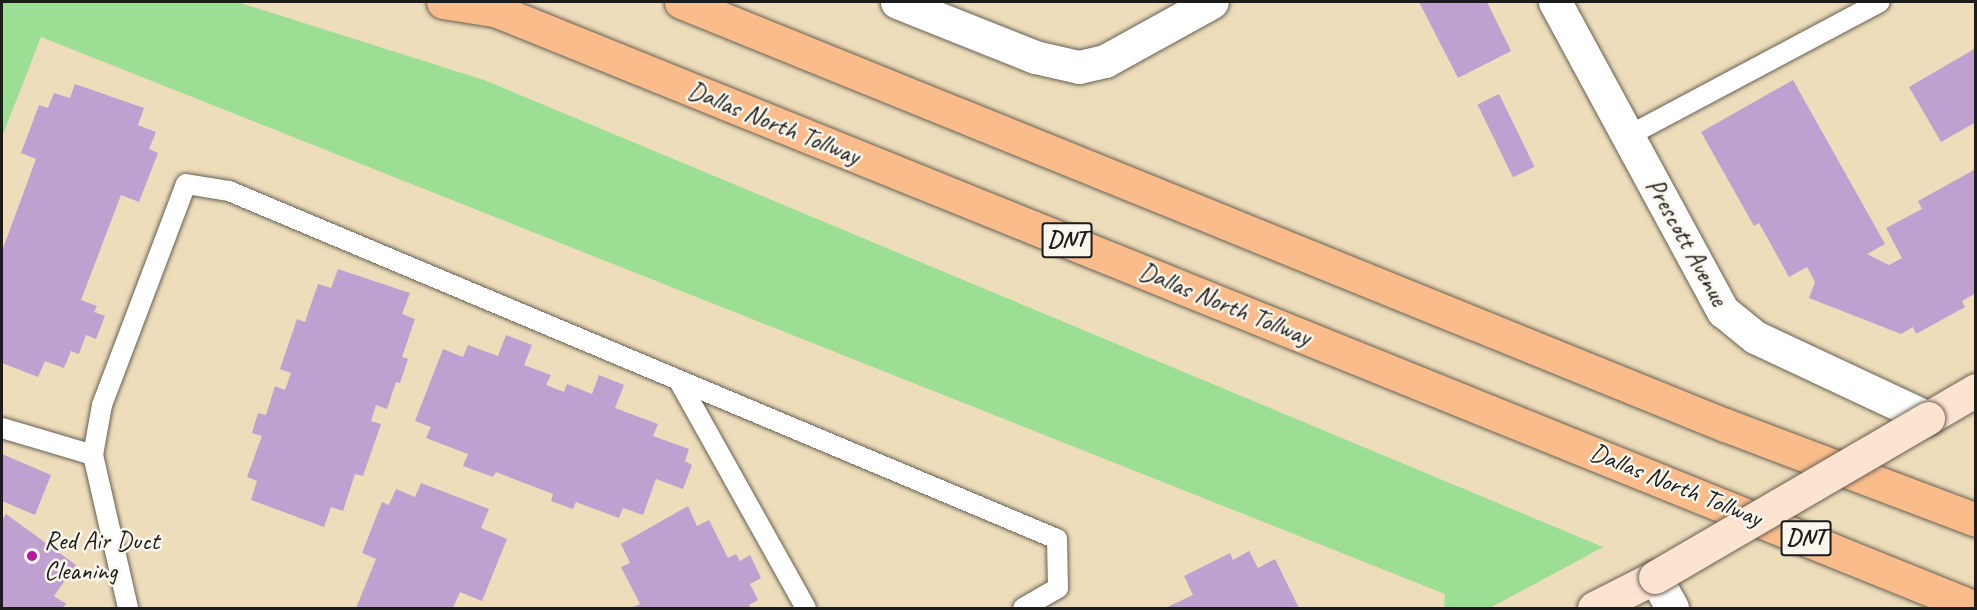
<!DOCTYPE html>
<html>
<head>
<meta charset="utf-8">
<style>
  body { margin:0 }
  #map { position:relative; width:1977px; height:610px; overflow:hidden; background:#eeddba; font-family:Caveat,sans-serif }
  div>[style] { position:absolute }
  .green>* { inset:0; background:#9cde94 }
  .building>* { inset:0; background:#bfa0d0; transform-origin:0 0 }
  .roads { filter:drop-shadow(0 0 2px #666053) drop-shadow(0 0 2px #666053) }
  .service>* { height:20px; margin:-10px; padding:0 10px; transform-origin:10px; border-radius:10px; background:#fff }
  .minor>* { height:33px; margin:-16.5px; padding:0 16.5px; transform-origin:16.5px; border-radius:16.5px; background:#fff }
  .secondary>* { height:33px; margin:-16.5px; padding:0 16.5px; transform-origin:16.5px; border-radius:16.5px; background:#fde4d1 }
  .motorway>* { height:33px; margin:-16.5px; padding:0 16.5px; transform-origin:16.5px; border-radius:16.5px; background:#fabc8b }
  .bridges { filter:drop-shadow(0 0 2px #666053) drop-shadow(0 0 2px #666053) }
  .secondary-bridge>* { height:33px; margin:-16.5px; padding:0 16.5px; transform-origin:16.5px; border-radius:16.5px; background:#fde4d1 }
  .dots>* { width:16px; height:16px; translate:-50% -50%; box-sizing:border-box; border:3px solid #fbf7ec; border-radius:50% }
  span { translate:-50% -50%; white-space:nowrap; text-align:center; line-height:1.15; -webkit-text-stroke:5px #fbf7ec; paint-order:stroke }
  .shield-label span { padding:2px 4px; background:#fbf7ec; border:2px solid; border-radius:4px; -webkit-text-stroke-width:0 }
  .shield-label { font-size:24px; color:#1c1c1c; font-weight:700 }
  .street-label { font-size:26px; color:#1c1c1c }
  .poi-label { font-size:26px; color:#1c1c1c }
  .left { translate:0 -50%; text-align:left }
  .frame { position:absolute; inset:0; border:3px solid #1c1c1c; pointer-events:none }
</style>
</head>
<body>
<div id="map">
  <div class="green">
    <div style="clip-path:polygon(2px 2px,237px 2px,484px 80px,1603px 547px,1490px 608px,1444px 608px,1445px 594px,41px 37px,2px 137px)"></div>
  </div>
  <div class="building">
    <div style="clip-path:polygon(1419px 2px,1487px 2px,1511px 51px,1458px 78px)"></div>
    <div style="clip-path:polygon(1976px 48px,1976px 122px,1941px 142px,1909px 87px)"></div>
    <div style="clip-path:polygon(1793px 80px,1885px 244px,1867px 254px,1889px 265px,1902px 258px,1886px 228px,1922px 209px,1918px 201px,1976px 169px,1976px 293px,1962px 301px,1965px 307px,1916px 334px,1913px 327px,1901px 334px,1809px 298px,1815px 282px,1807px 267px,1789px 277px,1759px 223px,1754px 226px,1701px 132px)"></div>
    <div style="clip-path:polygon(75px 84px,144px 108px,138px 125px,156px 132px,149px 149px,158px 153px,139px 202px,121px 195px,81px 300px,97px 306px,94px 312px,105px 316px,96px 339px,86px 335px,79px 354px,71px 351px,64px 368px,45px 361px,38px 377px,2px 363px,2px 251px,36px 159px,21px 153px,39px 105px,48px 108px,54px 93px,70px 98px)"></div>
    <div style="left:1499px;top:94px;width:81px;height:24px;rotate:64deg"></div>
    <div style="clip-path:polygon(338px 269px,410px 293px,402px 314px,415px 319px,402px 357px,408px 359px,400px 383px,396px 382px,387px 409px,376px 405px,371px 421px,381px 424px,363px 476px,355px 474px,343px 511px,331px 507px,324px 527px,251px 500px,257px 481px,247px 477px,262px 436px,252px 433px,258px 413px,266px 415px,275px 386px,285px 390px,291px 373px,280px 369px,297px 319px,305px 322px,318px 284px,331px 288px)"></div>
    <div style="clip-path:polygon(506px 335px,532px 345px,524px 365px,551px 375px,546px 385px,564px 392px,567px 384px,592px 394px,599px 375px,624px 385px,615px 408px,658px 424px,653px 436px,689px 449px,685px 461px,692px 465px,683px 489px,656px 479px,643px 515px,623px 508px,619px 518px,576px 502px,573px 509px,551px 501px,553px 494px,496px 472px,493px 477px,463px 466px,468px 454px,426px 438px,431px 427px,415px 421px,443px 349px,463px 357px,468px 345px,498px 356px)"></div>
    <div style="clip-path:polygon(2px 454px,51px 475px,35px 515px,2px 501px)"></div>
    <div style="clip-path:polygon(421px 483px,489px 509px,481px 528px,507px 539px,482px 601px,460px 592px,453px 608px,356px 608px,376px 559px,362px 553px,382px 502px,389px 505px,396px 489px,415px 497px)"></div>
    <div style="clip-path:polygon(688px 506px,697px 526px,709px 520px,728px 558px,736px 554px,740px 561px,750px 555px,761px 578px,750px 584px,758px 600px,749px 605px,751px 608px,631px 608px,640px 604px,621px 567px,630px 563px,621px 544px)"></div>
    <div style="clip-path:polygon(6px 514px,76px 565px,54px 596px,66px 604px,63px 608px,2px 608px,2px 520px)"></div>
    <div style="clip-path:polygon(1249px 551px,1258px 568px,1275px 559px,1299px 608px,1165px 608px,1193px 595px,1184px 576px,1230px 553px,1233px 560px)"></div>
  </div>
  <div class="roads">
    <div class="service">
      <div style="left:1628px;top:136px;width:285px;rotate:-28deg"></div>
      <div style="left:679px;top:381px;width:260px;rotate:60.8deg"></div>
      <div style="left:2px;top:428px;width:95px;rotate:16.5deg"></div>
      <div style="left:93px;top:455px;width:157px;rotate:77.1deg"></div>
      <div style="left:93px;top:455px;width:51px;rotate:-79.8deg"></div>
      <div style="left:102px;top:405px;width:236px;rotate:-69.2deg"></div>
      <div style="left:186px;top:184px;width:44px;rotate:9.2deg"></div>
      <div style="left:229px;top:191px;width:898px;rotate:22.8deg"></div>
      <div style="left:1057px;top:539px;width:49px;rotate:88.8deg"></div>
      <div style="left:1058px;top:588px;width:40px;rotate:150.3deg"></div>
    </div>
    <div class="minor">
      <div style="left:897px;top:2px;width:149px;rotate:21.7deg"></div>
      <div style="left:1035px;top:57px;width:45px;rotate:12.8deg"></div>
      <div style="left:1079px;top:67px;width:27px;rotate:-13deg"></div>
      <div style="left:1105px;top:61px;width:122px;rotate:-28.9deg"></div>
      <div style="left:1555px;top:2px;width:352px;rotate:61.5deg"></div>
      <div style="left:1723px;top:311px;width:41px;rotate:39.1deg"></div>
      <div style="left:1755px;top:337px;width:191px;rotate:25.1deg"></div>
      <div style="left:1655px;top:577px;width:35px;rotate:61deg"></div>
    </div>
    <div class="secondary">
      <div style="left:1928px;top:418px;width:56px;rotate:-30.3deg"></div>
      <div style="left:1594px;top:608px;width:68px;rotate:-26.9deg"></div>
    </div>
    <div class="motorway">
      <div style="left:443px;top:2px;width:52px;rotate:8.9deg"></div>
      <div style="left:475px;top:2px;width:1619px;rotate:21.99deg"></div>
      <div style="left:681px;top:2px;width:1126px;rotate:22.06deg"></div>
      <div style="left:1725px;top:425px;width:268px;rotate:20.7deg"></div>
    </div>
  </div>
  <div class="bridges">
    <div class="secondary-bridge">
      <div style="left:1655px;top:577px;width:316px;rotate:-30.2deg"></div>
    </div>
  </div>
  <div class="dots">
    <div style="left:32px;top:556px;background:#b5179e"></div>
  </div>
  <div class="shield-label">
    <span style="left:1067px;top:240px">DNT</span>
    <span style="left:1806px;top:538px">DNT</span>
  </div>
  <div class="street-label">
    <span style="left:774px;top:123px;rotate:22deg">Dallas North Tollway</span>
    <span style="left:1687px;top:242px;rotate:61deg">Prescott Avenue</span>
    <span style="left:1225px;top:304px;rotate:22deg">Dallas North Tollway</span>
    <span style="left:1676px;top:485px;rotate:22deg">Dallas North Tollway</span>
  </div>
  <div class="poi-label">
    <span class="left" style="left:44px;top:556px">Red Air Duct<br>Cleaning</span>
  </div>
  <div class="frame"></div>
</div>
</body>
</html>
